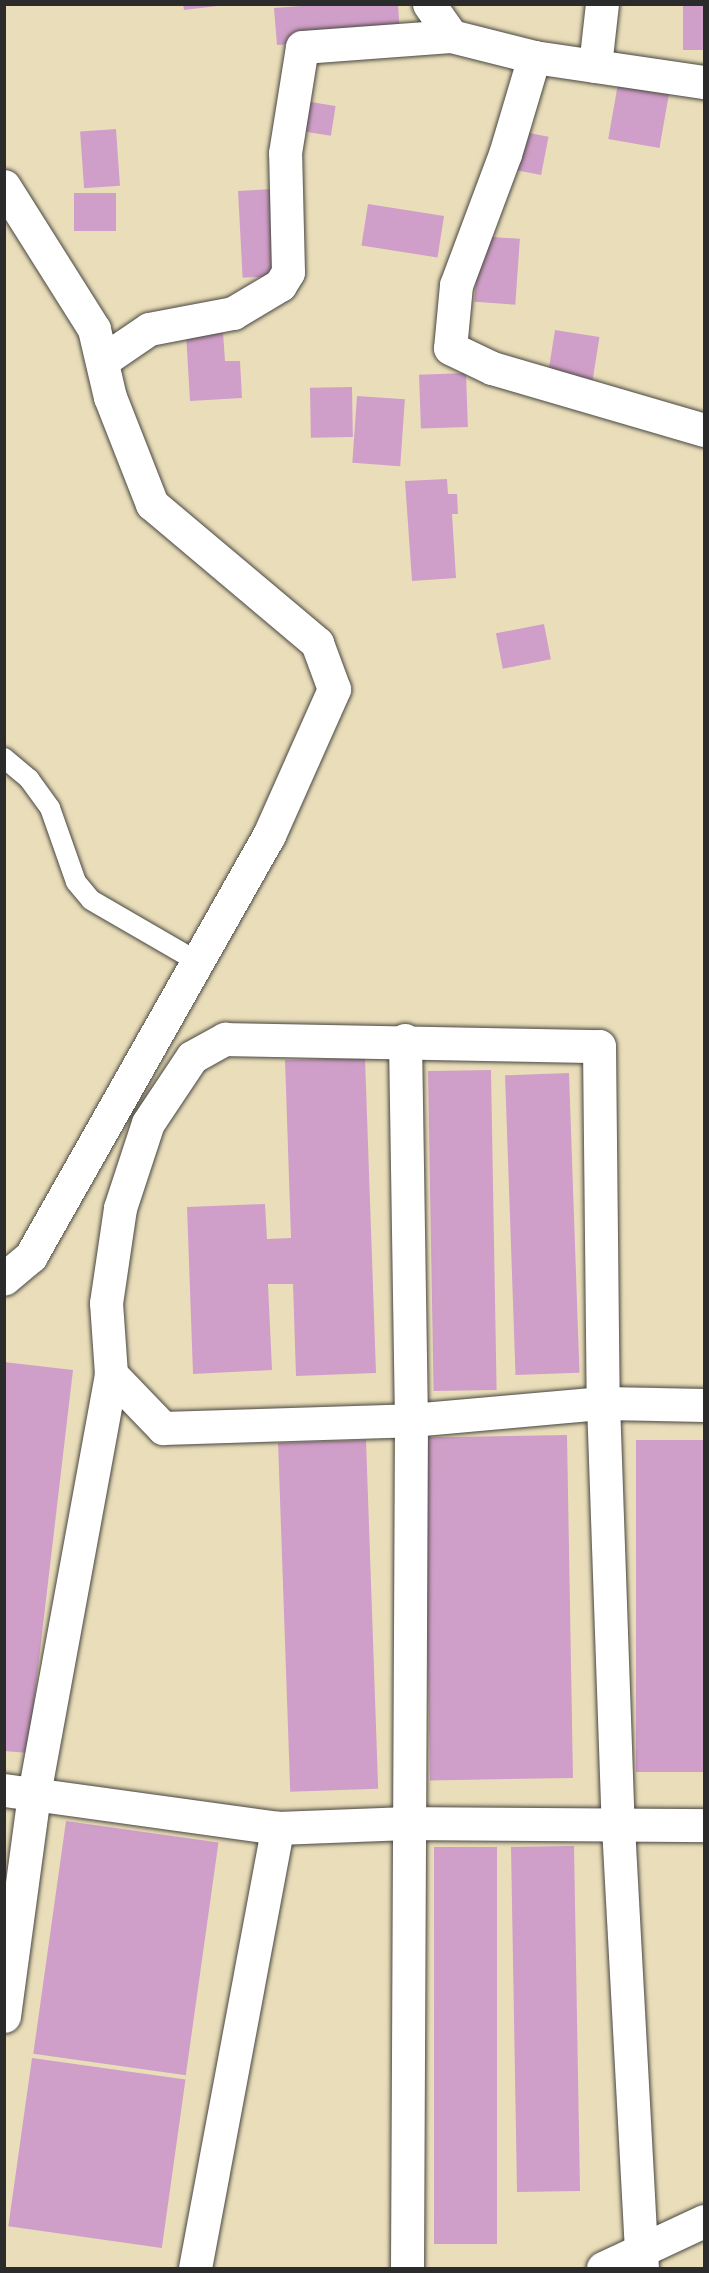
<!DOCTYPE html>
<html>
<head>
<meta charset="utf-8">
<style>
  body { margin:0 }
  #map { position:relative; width:709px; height:2273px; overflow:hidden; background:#eadeba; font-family:"Indie Flower",sans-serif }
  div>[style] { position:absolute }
  .building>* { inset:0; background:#d09fc9; transform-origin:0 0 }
  .roads { filter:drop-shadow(0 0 2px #484640) drop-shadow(0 0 2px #484640) }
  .lane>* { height:20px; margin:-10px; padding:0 10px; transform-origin:10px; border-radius:10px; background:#fff }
  .street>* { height:33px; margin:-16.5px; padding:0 16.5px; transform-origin:16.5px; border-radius:16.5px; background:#fff }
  span { translate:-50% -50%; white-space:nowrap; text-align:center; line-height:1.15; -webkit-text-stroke:5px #fff; paint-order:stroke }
  .frame { position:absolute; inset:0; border:6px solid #2b2b2b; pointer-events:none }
</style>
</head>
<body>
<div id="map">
  <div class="building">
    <div style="clip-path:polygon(183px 4px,217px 4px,217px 6px,184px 10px)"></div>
    <div style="clip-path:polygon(327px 4px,398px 4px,400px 37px,277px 45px,274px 8px)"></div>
    <div style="left:683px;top:4px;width:21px;height:46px"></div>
    <div style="left:619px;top:78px;width:52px;height:62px;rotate:10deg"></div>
    <div style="left:304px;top:101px;width:32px;height:30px;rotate:9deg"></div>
    <div style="left:116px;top:129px;width:57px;height:36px;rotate:86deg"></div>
    <div style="left:524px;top:132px;width:25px;height:39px;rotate:11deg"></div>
    <div style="left:274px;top:189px;width:87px;height:36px;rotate:87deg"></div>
    <div style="left:116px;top:193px;width:38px;height:42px;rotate:90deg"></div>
    <div style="left:368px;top:204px;width:77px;height:42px;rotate:9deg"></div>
    <div style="left:479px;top:236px;width:41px;height:66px;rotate:4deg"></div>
    <div style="left:555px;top:330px;width:45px;height:54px;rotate:9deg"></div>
    <div style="clip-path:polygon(223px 332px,225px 361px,240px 361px,242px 398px,190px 401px,186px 334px)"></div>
    <div style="left:466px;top:373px;width:54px;height:47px;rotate:88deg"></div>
    <div style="left:352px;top:387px;width:50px;height:42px;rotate:89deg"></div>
    <div style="left:357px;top:396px;width:48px;height:67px;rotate:4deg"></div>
    <div style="clip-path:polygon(447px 479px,448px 494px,457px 494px,458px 514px,452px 514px,456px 578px,412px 581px,405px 481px)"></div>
    <div style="left:544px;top:624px;width:36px;height:49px;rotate:79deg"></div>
    <div style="clip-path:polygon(365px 1058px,376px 1373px,296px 1376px,293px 1284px,268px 1284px,272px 1370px,193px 1374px,187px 1207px,265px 1204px,267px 1239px,291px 1238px,285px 1060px)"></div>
    <div style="left:491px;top:1070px;width:320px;height:63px;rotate:89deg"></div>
    <div style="left:569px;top:1073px;width:300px;height:64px;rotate:88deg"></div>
    <div style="clip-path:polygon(4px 1362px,73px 1370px,28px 1753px,4px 1751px)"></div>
    <div style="left:567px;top:1435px;width:343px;height:143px;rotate:89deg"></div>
    <div style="left:366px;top:1440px;width:349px;height:88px;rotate:88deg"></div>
    <div style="left:703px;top:1440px;width:332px;height:67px;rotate:90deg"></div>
    <div style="left:66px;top:1821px;width:154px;height:235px;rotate:8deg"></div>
    <div style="left:574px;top:1846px;width:345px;height:63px;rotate:89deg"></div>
    <div style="left:434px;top:1847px;width:63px;height:397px"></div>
    <div style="left:32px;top:2058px;width:155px;height:170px;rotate:8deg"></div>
  </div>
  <div class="roads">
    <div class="lane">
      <div style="left:4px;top:758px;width:33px;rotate:40deg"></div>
      <div style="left:29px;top:779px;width:36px;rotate:54deg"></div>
      <div style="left:50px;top:808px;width:78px;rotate:70.6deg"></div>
      <div style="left:76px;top:882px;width:23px;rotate:50deg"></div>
      <div style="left:91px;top:900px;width:124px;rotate:30.1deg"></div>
    </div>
    <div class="street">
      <div style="left:429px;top:4px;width:39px;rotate:55deg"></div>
      <div style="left:451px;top:36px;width:86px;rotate:14.2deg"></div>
      <div style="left:534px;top:57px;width:172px;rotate:8.4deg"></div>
      <div style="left:534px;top:57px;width:101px;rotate:106.6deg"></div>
      <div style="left:505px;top:154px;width:140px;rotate:110.5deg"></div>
      <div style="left:456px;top:285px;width:63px;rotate:95.4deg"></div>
      <div style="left:450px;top:348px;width:47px;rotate:25.5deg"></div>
      <div style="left:492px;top:368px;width:221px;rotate:16.3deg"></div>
      <div style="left:595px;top:66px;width:62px;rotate:-83.6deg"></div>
      <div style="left:4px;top:186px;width:169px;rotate:57.8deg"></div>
      <div style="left:94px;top:329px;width:70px;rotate:76.8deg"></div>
      <div style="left:110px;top:397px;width:115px;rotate:68.6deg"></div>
      <div style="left:152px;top:504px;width:216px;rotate:40.1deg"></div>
      <div style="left:317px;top:643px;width:49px;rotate:69.7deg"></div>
      <div style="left:334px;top:689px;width:160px;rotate:114deg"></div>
      <div style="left:269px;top:835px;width:484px;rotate:119.5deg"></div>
      <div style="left:31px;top:1256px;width:35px;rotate:140deg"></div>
      <div style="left:102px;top:361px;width:57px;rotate:-34.2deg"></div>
      <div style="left:149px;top:329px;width:86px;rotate:-10.8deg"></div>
      <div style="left:233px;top:313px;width:55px;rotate:-30.8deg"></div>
      <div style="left:280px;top:285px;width:15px;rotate:-58deg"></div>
      <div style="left:288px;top:272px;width:119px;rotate:-91.4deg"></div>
      <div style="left:285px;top:153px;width:107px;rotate:-80.9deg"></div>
      <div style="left:302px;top:47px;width:149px;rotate:-4.2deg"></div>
      <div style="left:405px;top:1040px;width:380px;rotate:89.1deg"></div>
      <div style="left:411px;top:1420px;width:848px;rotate:90.27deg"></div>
      <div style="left:111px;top:1374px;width:75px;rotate:46.1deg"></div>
      <div style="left:163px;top:1428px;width:248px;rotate:-1.8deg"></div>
      <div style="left:411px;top:1420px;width:193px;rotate:-5.1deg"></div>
      <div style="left:603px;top:1403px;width:101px;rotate:1.1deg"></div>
      <div style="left:4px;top:1790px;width:276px;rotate:7.9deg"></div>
      <div style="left:277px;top:1828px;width:131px;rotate:-2.2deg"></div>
      <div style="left:408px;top:1823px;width:296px;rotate:0.4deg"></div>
      <div style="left:4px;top:2016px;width:224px;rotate:-82.3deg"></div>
      <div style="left:34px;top:1794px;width:427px;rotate:-79.6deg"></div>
      <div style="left:111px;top:1374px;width:71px;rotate:-94deg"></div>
      <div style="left:106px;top:1303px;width:96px;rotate:-81.6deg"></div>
      <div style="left:120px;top:1208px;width:89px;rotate:-71.8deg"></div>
      <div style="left:148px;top:1123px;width:79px;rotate:-56.3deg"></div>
      <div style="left:192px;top:1057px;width:38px;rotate:-29deg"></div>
      <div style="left:225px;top:1039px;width:374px;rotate:1.1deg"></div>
      <div style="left:599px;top:1046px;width:357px;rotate:89.4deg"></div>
      <div style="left:603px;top:1403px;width:423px;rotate:88deg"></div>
      <div style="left:618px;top:1826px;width:443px;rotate:86.9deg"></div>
      <div style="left:195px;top:2268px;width:448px;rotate:-79.4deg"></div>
      <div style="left:603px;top:2268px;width:111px;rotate:-25deg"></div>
    </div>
  </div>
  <div class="frame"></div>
</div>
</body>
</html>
